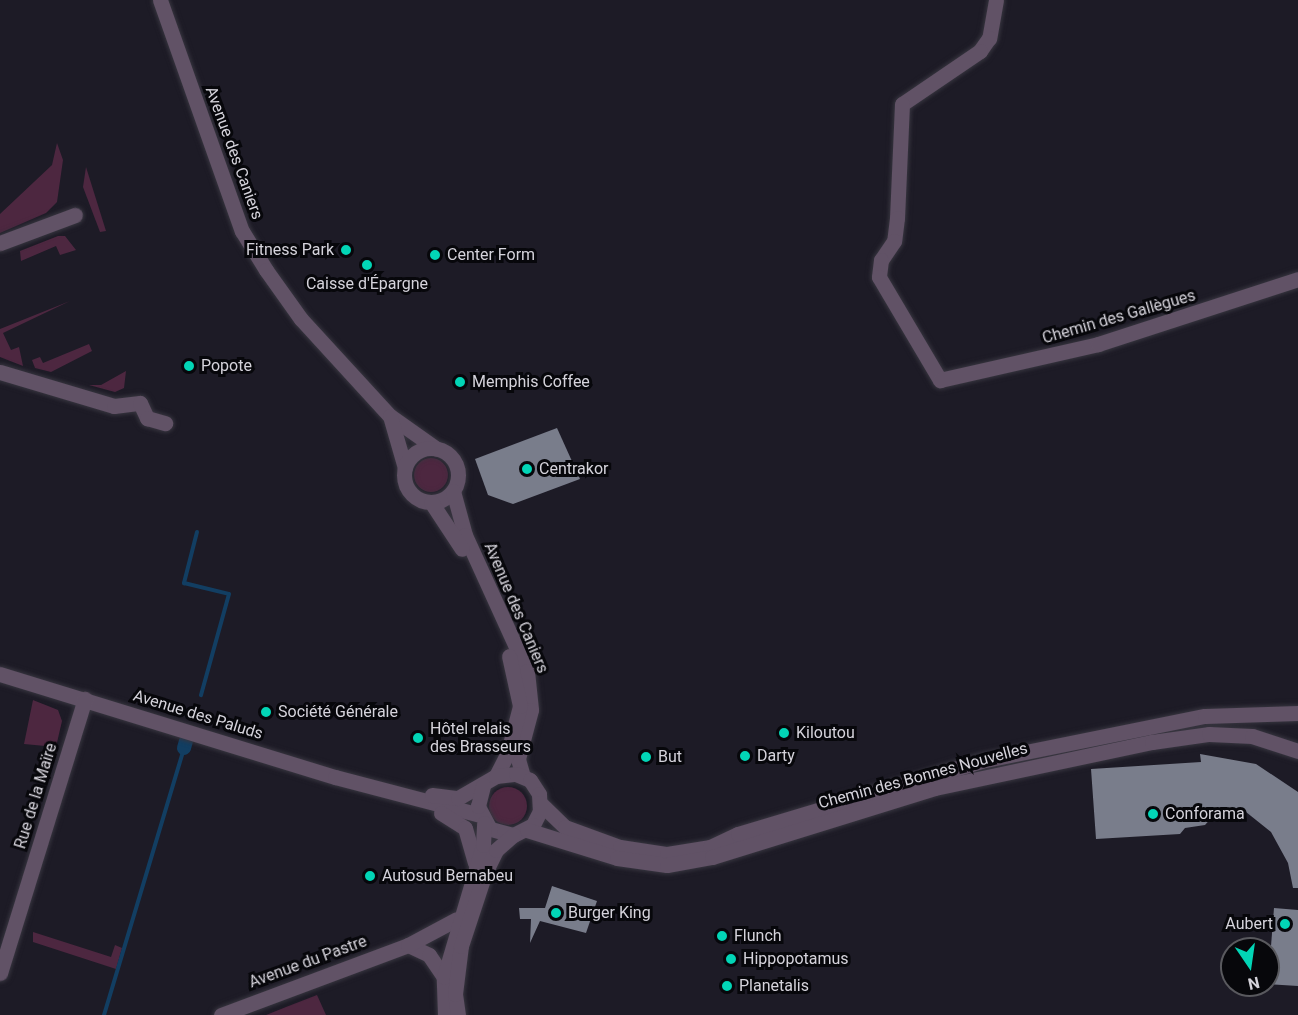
<!DOCTYPE html>
<html>
<head>
<meta charset="utf-8">
<style>
  body { margin:0 }
  #map { position:relative; width:1298px; height:1015px; overflow:hidden; background:#1d1b26; font-family:Roboto,sans-serif }
  div>[style] { position:absolute }
  .green>* { inset:0; background:#4d2740 }
  .round { border-radius:50% }
  .stream>* { height:4px; margin:-2px; padding:0 2px; transform-origin:2px; border-radius:2px; background:#123e62 }
  .canal>* { height:14px; margin:-7px; padding:0 7px; transform-origin:7px; border-radius:7px; background:#123e62 }
  .building>* { inset:0; background:#797d8b }
  .roads { filter:drop-shadow(0 0 2px #37353f) drop-shadow(0 0 2px #37353f) }
  .minor>* { height:15px; margin:-7.5px; padding:0 7.5px; transform-origin:7.5px; border-radius:7.5px; background:#615266 }
  .minor>.ring { margin:-7.5px; padding:0; box-sizing:content-box; background:none; border:15px solid #615266; border-radius:50% }
  .dots>* { width:16px; height:16px; translate:-50% -50%; box-sizing:border-box; border:3px solid #07070b; border-radius:50% }
  span { translate:-50% -50%; white-space:nowrap; text-align:center; line-height:1.15; -webkit-text-stroke:6px #07070b; paint-order:stroke }
  .street-label { font-size:16px; color:#d5d3db }
  .poi-label { font-size:16px; color:#d5d3db }
  .right { translate:-100% -50%; text-align:right }
  .left { translate:0 -50%; text-align:left }
  .north { position:absolute; left:1220px; top:937px; width:60px; height:60px; box-sizing:border-box; background:#07070b; border:2px solid #59595e; border-radius:50%; rotate:167deg; font-size:16px; font-weight:700; line-height:24px; text-align:center; color:#d5d3db }
  .north::after { content:''; display:block; margin:auto; width:21px; height:27px; background:#02d5b6; clip-path:polygon(50% 0,100% 100%,50% 72%,0 100%) }
</style>
</head>
<body>
<div id="map">
  <div class="green">
    <div style="clip-path:polygon(57px 143px,63px 160px,57px 202px,46px 213px,0 233px,0 214px,52px 165px)"></div>
    <div style="clip-path:polygon(86px 167px,106px 231px,100px 232px,83px 187px)"></div>
    <div style="clip-path:polygon(58px 236px,65px 236px,76px 250px,60px 255px,56px 246px,21px 261px,20px 251px)"></div>
    <div style="clip-path:polygon(70px 301px,3px 333px,11px 350px,19px 347px,23px 366px,0 357px,0 329px)"></div>
    <div style="clip-path:polygon(89px 344px,92px 351px,51px 372px,35px 368px,32px 360px,40px 357px,43px 363px)"></div>
    <div style="clip-path:polygon(126px 371px,124px 388px,115px 392px,89px 385px,101px 385px)"></div>
    <div class="round" style="left:414px;top:458px;width:34px;height:34px"></div>
    <div style="clip-path:polygon(33px 700px,58px 710px,62px 721px,56px 747px,24px 744px)"></div>
    <div class="round" style="left:489px;top:787px;width:38px;height:38px"></div>
    <div style="clip-path:polygon(33px 932px,111px 957px,115px 945px,122px 948px,116px 969px,33px 942px)"></div>
    <div style="clip-path:polygon(317px 995px,326px 1015px,266px 1015px,286px 1007px)"></div>
  </div>
  <div class="stream">
    <div style="left:197px;top:532px;width:53px;rotate:104.3deg"></div>
    <div style="left:184px;top:583px;width:46px;rotate:13.7deg"></div>
    <div style="left:229px;top:594px;width:105px;rotate:105.5deg"></div>
    <div style="left:104px;top:1015px;width:279px;rotate:-73.3deg"></div>
  </div>
  <div class="canal">
    <div style="left:184px;top:748px;width:7px;rotate:-74deg"></div>
  </div>
  <div class="building">
    <div style="clip-path:polygon(557px 428px,580px 479px,513px 504px,488px 495px,475px 459px)"></div>
    <div style="clip-path:polygon(1200px 754px,1256px 764px,1298px 792px,1298px 888px,1293px 888px,1288px 863px,1271px 832px,1246px 812px,1216px 813px,1205px 825px,1185px 828px,1180px 834px,1096px 839px,1091px 769px,1201px 762px)"></div>
    <div style="clip-path:polygon(552px 886px,597px 901px,586px 933px,540px 921px,530px 943px,531px 919px,520px 919px,519px 908px,545px 908px)"></div>
    <div style="clip-path:polygon(1274px 908px,1298px 910px,1298px 986px,1268px 984px)"></div>
  </div>
  <div class="roads">
    <div class="minor">
      <div style="left:160px;top:0;width:245px;rotate:70.5deg"></div>
      <div style="left:242px;top:231px;width:46px;rotate:58.4deg"></div>
      <div style="left:266px;top:270px;width:60px;rotate:54.5deg"></div>
      <div style="left:301px;top:319px;width:132px;rotate:47.5deg"></div>
      <div style="left:390px;top:416px;width:57px;rotate:35.1deg"></div>
      <div style="left:996px;top:0;width:39px;rotate:100deg"></div>
      <div style="left:989px;top:38px;width:16px;rotate:125deg"></div>
      <div style="left:980px;top:51px;width:94px;rotate:145.8deg"></div>
      <div style="left:902px;top:104px;width:114px;rotate:92.5deg"></div>
      <div style="left:897px;top:218px;width:23px;rotate:97deg"></div>
      <div style="left:894px;top:241px;width:23px;rotate:124deg"></div>
      <div style="left:881px;top:260px;width:17px;rotate:97deg"></div>
      <div style="left:879px;top:277px;width:120px;rotate:59.4deg"></div>
      <div style="left:940px;top:380px;width:162px;rotate:-12.8deg"></div>
      <div style="left:1098px;top:344px;width:210px;rotate:-18deg"></div>
      <div style="left:0;top:243px;width:80px;rotate:-20.5deg"></div>
      <div style="left:0;top:372px;width:119px;rotate:16.6deg"></div>
      <div style="left:114px;top:406px;width:26px;rotate:-7deg"></div>
      <div style="left:140px;top:403px;width:17px;rotate:65deg"></div>
      <div style="left:147px;top:418px;width:19px;rotate:16deg"></div>
      <div style="left:390px;top:416px;width:54px;rotate:73.9deg"></div>
      <div class="ring" style="left:404px;top:448px;width:39px;height:39px"></div>
      <div style="left:453px;top:491px;width:46px;rotate:74.7deg"></div>
      <div style="left:465px;top:535px;width:149px;rotate:65.5deg"></div>
      <div style="left:527px;top:671px;width:39px;rotate:84deg"></div>
      <div style="left:531px;top:710px;width:51px;rotate:104.9deg"></div>
      <div style="left:518px;top:759px;width:18px;rotate:74deg"></div>
      <div style="left:431px;top:502px;width:56px;rotate:56.6deg"></div>
      <div style="left:0;top:674px;width:350px;rotate:17.1deg"></div>
      <div style="left:335px;top:777px;width:150px;rotate:14.7deg"></div>
      <div style="left:496px;top:776px;width:27px;rotate:-63deg"></div>
      <div style="left:508px;top:752px;width:48px;rotate:-75.4deg"></div>
      <div style="left:520px;top:706px;width:51px;rotate:-102.4deg"></div>
      <div style="left:432px;top:795px;width:26px;rotate:7deg"></div>
      <div style="left:458px;top:798px;width:44px;rotate:-30.1deg"></div>
      <div style="left:496px;top:776px;width:20px;rotate:-6deg"></div>
      <div style="left:516px;top:774px;width:15px;rotate:23deg"></div>
      <div style="left:530px;top:780px;width:17px;rotate:57deg"></div>
      <div style="left:539px;top:794px;width:17px;rotate:87deg"></div>
      <div style="left:540px;top:811px;width:16px;rotate:117deg"></div>
      <div style="left:533px;top:825px;width:22px;rotate:153deg"></div>
      <div style="left:513px;top:835px;width:24px;rotate:-165deg"></div>
      <div style="left:490px;top:829px;width:26px;rotate:-118deg"></div>
      <div style="left:478px;top:806px;width:21px;rotate:-76deg"></div>
      <div style="left:540px;top:803px;width:35px;rotate:44deg"></div>
      <div style="left:565px;top:827px;width:59px;rotate:20deg"></div>
      <div style="left:620px;top:847px;width:48px;rotate:8.5deg"></div>
      <div style="left:667px;top:854px;width:44px;rotate:-9.2deg"></div>
      <div style="left:710px;top:847px;width:31px;rotate:-25deg"></div>
      <div style="left:738px;top:834px;width:254px;rotate:-16.7deg"></div>
      <div style="left:981px;top:761px;width:228px;rotate:-11.4deg"></div>
      <div style="left:1205px;top:716px;width:93px;rotate:-1.8deg"></div>
      <div style="left:441px;top:813px;width:28px;rotate:32deg"></div>
      <div style="left:465px;top:828px;width:36px;rotate:74deg"></div>
      <div style="left:527px;top:830px;width:94px;rotate:17.3deg"></div>
      <div style="left:617px;top:858px;width:50px;rotate:8deg"></div>
      <div style="left:667px;top:865px;width:46px;rotate:-10.1deg"></div>
      <div style="left:712px;top:857px;width:233px;rotate:-17.2deg"></div>
      <div style="left:935px;top:788px;width:222px;rotate:-12deg"></div>
      <div style="left:1152px;top:742px;width:58px;rotate:-8deg"></div>
      <div style="left:1209px;top:734px;width:43px;rotate:2.7deg"></div>
      <div style="left:1252px;top:736px;width:48px;rotate:18.1deg"></div>
      <div style="left:408px;top:945px;width:23px;rotate:25deg"></div>
      <div style="left:429px;top:955px;width:27px;rotate:56deg"></div>
      <div style="left:0;top:973px;width:287px;rotate:-72.8deg"></div>
      <div style="left:221px;top:1015px;width:200px;rotate:-20.5deg"></div>
      <div style="left:408px;top:945px;width:55px;rotate:-28deg"></div>
      <div style="left:445px;top:1015px;width:38px;rotate:-92deg"></div>
      <div style="left:444px;top:977px;width:138px;rotate:-73.5deg"></div>
      <div style="left:483px;top:845px;width:22px;rotate:-87deg"></div>
      <div style="left:458px;top:1015px;width:21px;rotate:-98deg"></div>
      <div style="left:455px;top:994px;width:48px;rotate:-82.9deg"></div>
      <div style="left:461px;top:946px;width:77px;rotate:-71.8deg"></div>
      <div style="left:485px;top:873px;width:25px;rotate:-64deg"></div>
      <div style="left:496px;top:850px;width:23px;rotate:-41deg"></div>
    </div>
  </div>
  <div class="dots">
    <div style="left:346px;top:250px;background:#02d5b6"></div>
    <div style="left:435px;top:255px;background:#02d5b6"></div>
    <div style="left:367px;top:265px;background:#02d5b6"></div>
    <div style="left:189px;top:366px;background:#02d5b6"></div>
    <div style="left:460px;top:382px;background:#02d5b6"></div>
    <div style="left:527px;top:469px;background:#02d5b6"></div>
    <div style="left:266px;top:712px;background:#02d5b6"></div>
    <div style="left:784px;top:733px;background:#02d5b6"></div>
    <div style="left:418px;top:738px;background:#02d5b6"></div>
    <div style="left:745px;top:756px;background:#02d5b6"></div>
    <div style="left:646px;top:757px;background:#02d5b6"></div>
    <div style="left:1153px;top:814px;background:#02d5b6"></div>
    <div style="left:370px;top:876px;background:#02d5b6"></div>
    <div style="left:556px;top:913px;background:#02d5b6"></div>
    <div style="left:1285px;top:924px;background:#02d5b6"></div>
    <div style="left:722px;top:936px;background:#02d5b6"></div>
    <div style="left:731px;top:959px;background:#02d5b6"></div>
    <div style="left:727px;top:986px;background:#02d5b6"></div>
  </div>
  <div class="street-label">
    <span style="left:234px;top:153px;rotate:70deg">Avenue des Caniers</span>
    <span style="left:1119px;top:317px;rotate:-16deg">Chemin des Gallègues</span>
    <span style="left:516px;top:608px;rotate:67deg">Avenue des Caniers</span>
    <span style="left:198px;top:715px;rotate:17deg">Avenue des Paluds</span>
    <span style="left:923px;top:776px;rotate:-15deg">Chemin des Bonnes Nouvelles</span>
    <span style="left:36px;top:796px;rotate:-73deg">Rue de la Maïre</span>
    <span style="left:308px;top:962px;rotate:-20deg">Avenue du Pastre</span>
  </div>
  <div class="poi-label">
    <span class="right" style="left:334px;top:250px">Fitness Park</span>
    <span class="left" style="left:447px;top:255px">Center Form</span>
    <span style="left:367px;top:284px">Caisse d'Épargne</span>
    <span class="left" style="left:201px;top:366px">Popote</span>
    <span class="left" style="left:472px;top:382px">Memphis Coffee</span>
    <span class="left" style="left:539px;top:469px">Centrakor</span>
    <span class="left" style="left:278px;top:712px">Société Générale</span>
    <span class="left" style="left:430px;top:738px">Hôtel relais<br>des Brasseurs</span>
    <span class="left" style="left:796px;top:733px">Kiloutou</span>
    <span class="left" style="left:757px;top:756px">Darty</span>
    <span class="left" style="left:658px;top:757px">But</span>
    <span class="left" style="left:1165px;top:814px">Conforama</span>
    <span class="left" style="left:382px;top:876px">Autosud Bernabeu</span>
    <span class="left" style="left:568px;top:913px">Burger King</span>
    <span class="right" style="left:1273px;top:924px">Aubert</span>
    <span class="left" style="left:734px;top:936px">Flunch</span>
    <span class="left" style="left:743px;top:959px">Hippopotamus</span>
    <span class="left" style="left:739px;top:986px">Planetalis</span>
  </div>
  <div class="north">N</div>
</div>
</body>
</html>
